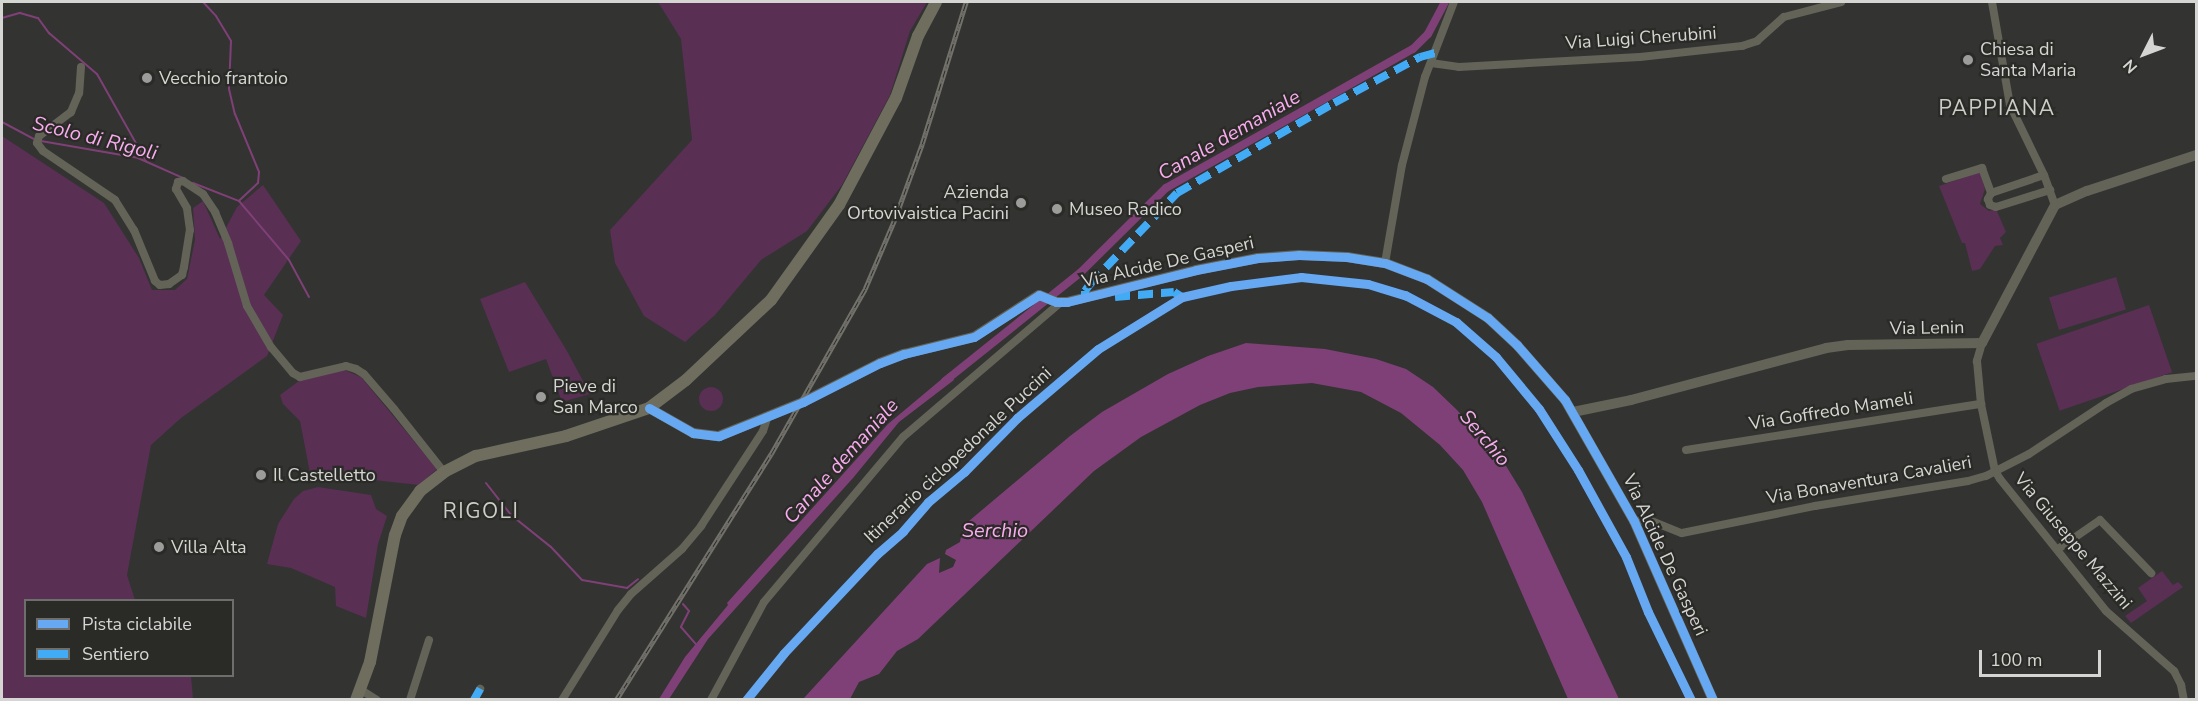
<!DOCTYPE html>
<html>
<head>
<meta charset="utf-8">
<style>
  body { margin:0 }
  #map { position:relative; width:2198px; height:701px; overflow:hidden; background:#333332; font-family:"Nunito Sans",sans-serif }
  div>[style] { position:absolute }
  .green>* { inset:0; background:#592f54; transform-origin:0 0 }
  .round { border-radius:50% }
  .water>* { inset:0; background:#7f4077 }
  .stream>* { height:2px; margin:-1px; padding:0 1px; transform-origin:1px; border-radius:1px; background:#7f4077 }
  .canal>* { height:8px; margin:-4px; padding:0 4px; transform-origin:4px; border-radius:4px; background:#7f4077 }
  .minor>* { height:8px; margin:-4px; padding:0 4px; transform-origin:4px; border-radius:4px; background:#636357 }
  .tertiary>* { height:10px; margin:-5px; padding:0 5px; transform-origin:5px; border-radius:5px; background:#636357 }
  .secondary>* { height:12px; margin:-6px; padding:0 6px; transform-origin:6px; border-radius:6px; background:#6e6d5e }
  .rail>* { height:4.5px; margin-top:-2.25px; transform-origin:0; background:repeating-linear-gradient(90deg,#2a2a27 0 7px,#72716a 0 14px); box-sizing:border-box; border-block:2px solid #72716a }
  .quiet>* { height:8px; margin-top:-4px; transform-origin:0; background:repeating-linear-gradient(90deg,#42abf6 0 15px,transparent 0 23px) }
  .cycleway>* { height:9px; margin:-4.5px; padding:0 4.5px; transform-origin:4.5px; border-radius:4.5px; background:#66a8f1 }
  .dots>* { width:16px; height:16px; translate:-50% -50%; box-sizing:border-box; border:3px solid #2a2a27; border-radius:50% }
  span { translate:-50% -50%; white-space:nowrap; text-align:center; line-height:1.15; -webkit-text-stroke:4.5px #2a2a27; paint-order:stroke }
  .street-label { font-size:18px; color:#d5d5d3 }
  .poi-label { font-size:18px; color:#d5d5d3 }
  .left { translate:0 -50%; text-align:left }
  .right { translate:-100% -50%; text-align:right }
  .water-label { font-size:20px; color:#f9acef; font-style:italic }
  .quarter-label { font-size:21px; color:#ccccc8; letter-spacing:1.5px }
  .frame { position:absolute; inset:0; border:3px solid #d5d5d3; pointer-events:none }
  .legend { position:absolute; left:24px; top:599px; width:210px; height:78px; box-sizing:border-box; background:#2a2a27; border:2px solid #6e6e6c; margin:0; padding:8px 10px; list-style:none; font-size:18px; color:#d5d5d3 }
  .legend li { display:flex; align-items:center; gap:12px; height:30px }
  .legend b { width:30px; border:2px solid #6e6e6c }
  .north { position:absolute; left:2114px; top:24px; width:60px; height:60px; -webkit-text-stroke:4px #2a2a27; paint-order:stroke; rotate:228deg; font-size:16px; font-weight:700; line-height:24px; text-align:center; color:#d5d5d3 }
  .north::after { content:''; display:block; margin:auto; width:21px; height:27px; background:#d5d5d3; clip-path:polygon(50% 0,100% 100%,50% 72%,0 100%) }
  .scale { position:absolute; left:1979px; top:650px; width:122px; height:27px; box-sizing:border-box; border:3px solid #d5d5d3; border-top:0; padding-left:8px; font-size:18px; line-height:21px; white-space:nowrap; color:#d5d5d3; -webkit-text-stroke:4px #2a2a27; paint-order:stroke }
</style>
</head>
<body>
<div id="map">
  <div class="green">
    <div style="clip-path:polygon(658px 2px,927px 2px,910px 31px,890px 95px,842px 185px,807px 231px,761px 260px,715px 315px,685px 342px,644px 316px,615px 263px,610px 230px,692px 140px,681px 39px)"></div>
    <div style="clip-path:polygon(2px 136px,104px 203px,139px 258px,152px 290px,175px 290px,187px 279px,195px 240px,193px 208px,203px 201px,220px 239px,237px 207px,263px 185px,301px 241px,264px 295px,283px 315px,267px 356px,181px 418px,151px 445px,127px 575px,135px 600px,26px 600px,26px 676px,191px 676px,193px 699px,2px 699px)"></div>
    <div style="clip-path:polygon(1980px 172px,1985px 189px,1980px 204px,1989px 211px,1996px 209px,2006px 232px,2000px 238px,2003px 245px,1995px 246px,1980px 269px,1972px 271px,1965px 243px,1962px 243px,1939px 186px)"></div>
    <div style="left:2116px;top:277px;width:34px;height:70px;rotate:73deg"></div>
    <div style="clip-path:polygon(525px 282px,567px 351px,590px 394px,562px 402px,546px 359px,509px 372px,480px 299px)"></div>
    <div style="left:2149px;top:305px;width:71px;height:119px;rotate:71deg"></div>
    <div style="clip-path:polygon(342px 369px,361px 377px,437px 469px,419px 485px,310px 473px,300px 421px,283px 404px,280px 395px,299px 381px)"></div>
    <div class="round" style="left:699px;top:387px;width:24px;height:24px"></div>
    <div style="clip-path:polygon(318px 487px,371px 495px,376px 509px,387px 516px,378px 544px,366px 618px,336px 606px,335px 587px,291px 568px,267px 564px,278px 524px,294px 499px,303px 491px)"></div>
    <div style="clip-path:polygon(2162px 571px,2173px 585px,2178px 582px,2183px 587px,2131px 623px,2125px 616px,2147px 601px,2138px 588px)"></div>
  </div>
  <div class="water">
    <div style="clip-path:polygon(1246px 343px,1325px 349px,1376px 359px,1406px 369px,1433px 387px,1457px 410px,1503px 461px,1522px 492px,1619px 699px,1568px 699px,1482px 502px,1463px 470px,1440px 445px,1401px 413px,1361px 392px,1312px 383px,1258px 387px,1230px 393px,1200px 405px,1141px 437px,1094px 471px,918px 639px,897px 651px,879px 674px,859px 682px,850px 699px,803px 699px,927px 564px,940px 558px,939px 573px,953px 567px,956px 560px,945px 554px,946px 550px,960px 542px,963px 526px,1070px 436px,1102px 412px,1168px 374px,1208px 356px)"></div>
    <div style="clip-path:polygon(949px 373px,954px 380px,899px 422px,853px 478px,708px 639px,669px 699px,659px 699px,685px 657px,728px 605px,727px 603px,888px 424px)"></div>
  </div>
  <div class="stream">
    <div style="left:203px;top:2px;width:19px;rotate:47deg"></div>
    <div style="left:216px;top:16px;width:29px;rotate:59deg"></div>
    <div style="left:231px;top:41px;width:48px;rotate:92.4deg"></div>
    <div style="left:229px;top:89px;width:26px;rotate:77deg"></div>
    <div style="left:235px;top:114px;width:63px;rotate:67.5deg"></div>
    <div style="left:259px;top:172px;width:11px;rotate:95deg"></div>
    <div style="left:258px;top:183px;width:26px;rotate:137deg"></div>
    <div style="left:2px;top:18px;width:19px;rotate:-16deg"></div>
    <div style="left:20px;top:13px;width:19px;rotate:16deg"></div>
    <div style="left:38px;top:18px;width:19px;rotate:54deg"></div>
    <div style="left:49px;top:33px;width:63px;rotate:40.5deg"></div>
    <div style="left:97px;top:74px;width:100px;rotate:60.6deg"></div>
    <div style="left:2px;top:122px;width:38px;rotate:28deg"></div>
    <div style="left:41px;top:141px;width:98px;rotate:9.9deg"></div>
    <div style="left:138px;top:158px;width:49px;rotate:24deg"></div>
    <div style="left:193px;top:183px;width:49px;rotate:21.4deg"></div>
    <div style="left:239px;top:201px;width:77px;rotate:49.7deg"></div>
    <div style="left:289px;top:260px;width:42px;rotate:61.6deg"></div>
    <div style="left:486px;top:483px;width:41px;rotate:52deg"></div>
    <div style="left:511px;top:515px;width:51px;rotate:38.7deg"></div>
    <div style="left:551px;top:547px;width:45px;rotate:46.8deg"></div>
    <div style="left:582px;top:580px;width:46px;rotate:10.1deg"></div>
    <div style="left:627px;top:588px;width:14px;rotate:-39deg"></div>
    <div style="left:683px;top:604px;width:9px;rotate:49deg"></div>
    <div style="left:689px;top:611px;width:18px;rotate:117deg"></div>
    <div style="left:681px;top:627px;width:23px;rotate:49deg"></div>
  </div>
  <div class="canal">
    <div style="left:945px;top:381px;width:173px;rotate:-38.7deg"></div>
    <div style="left:1080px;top:273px;width:121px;rotate:-44.7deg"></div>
    <div style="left:1166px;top:188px;width:283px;rotate:-29.4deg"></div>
    <div style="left:1413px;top:49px;width:21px;rotate:-45deg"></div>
    <div style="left:1428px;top:34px;width:36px;rotate:-62deg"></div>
  </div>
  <div class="minor">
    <div style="left:1992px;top:2px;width:105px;rotate:80.1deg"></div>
    <div style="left:2010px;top:105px;width:78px;rotate:64.1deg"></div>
    <div style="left:2044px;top:175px;width:32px;rotate:70deg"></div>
    <div style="left:1431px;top:63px;width:28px;rotate:8deg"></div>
    <div style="left:1459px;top:67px;width:181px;rotate:-3.2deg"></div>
    <div style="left:1640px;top:57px;width:103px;rotate:-6.2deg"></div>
    <div style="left:1742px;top:46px;width:16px;rotate:-18deg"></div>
    <div style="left:1757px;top:41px;width:36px;rotate:-42deg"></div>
    <div style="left:1784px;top:17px;width:59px;rotate:-14.7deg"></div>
    <div style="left:81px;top:67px;width:26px;rotate:94deg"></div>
    <div style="left:79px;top:93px;width:21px;rotate:113deg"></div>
    <div style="left:71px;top:112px;width:40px;rotate:143deg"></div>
    <div style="left:39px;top:136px;width:7px;rotate:106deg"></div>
    <div style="left:37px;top:143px;width:10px;rotate:53deg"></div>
    <div style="left:43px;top:151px;width:87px;rotate:34.2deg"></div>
    <div style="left:115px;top:200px;width:36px;rotate:58deg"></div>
    <div style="left:134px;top:230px;width:55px;rotate:67.6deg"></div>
    <div style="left:155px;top:281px;width:6px;rotate:39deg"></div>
    <div style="left:160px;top:285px;width:9px;rotate:-6deg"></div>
    <div style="left:169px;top:284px;width:16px;rotate:-35deg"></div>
    <div style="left:182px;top:275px;width:8px;rotate:-76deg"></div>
    <div style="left:184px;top:267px;width:37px;rotate:-81deg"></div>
    <div style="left:190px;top:230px;width:22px;rotate:-98deg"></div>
    <div style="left:187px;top:208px;width:22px;rotate:-120deg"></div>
    <div style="left:176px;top:189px;width:7px;rotate:-74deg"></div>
    <div style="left:178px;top:182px;width:5px;rotate:-11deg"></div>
    <div style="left:183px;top:181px;width:24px;rotate:33deg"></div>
    <div style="left:203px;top:194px;width:22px;rotate:56deg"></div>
    <div style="left:215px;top:212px;width:34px;rotate:67deg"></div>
    <div style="left:228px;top:243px;width:66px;rotate:73.2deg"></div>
    <div style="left:247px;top:306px;width:48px;rotate:59.7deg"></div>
    <div style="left:271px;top:347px;width:34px;rotate:50deg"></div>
    <div style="left:293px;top:373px;width:8px;rotate:30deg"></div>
    <div style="left:300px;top:377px;width:47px;rotate:-13.4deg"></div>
    <div style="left:346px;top:366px;width:10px;rotate:17deg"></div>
    <div style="left:356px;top:369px;width:9px;rotate:32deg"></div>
    <div style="left:364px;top:374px;width:46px;rotate:49.4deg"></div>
    <div style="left:394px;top:409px;width:80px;rotate:51.6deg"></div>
    <div style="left:2044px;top:175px;width:56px;rotate:161.2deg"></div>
    <div style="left:1991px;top:193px;width:7px;rotate:117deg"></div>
    <div style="left:1988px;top:199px;width:6px;rotate:72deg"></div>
    <div style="left:1990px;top:205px;width:6px;rotate:18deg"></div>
    <div style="left:1996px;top:207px;width:57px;rotate:-17.5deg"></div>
    <div style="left:1946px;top:179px;width:38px;rotate:-17deg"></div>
    <div style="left:1982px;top:168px;width:27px;rotate:70deg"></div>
    <div style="left:1385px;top:263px;width:99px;rotate:-80.2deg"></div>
    <div style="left:1402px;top:165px;width:91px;rotate:-75.4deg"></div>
    <div style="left:1425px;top:77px;width:80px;rotate:-68.9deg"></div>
    <div style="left:1982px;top:343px;width:19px;rotate:106deg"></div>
    <div style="left:1977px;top:361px;width:43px;rotate:84.7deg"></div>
    <div style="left:1981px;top:404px;width:68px;rotate:78.2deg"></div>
    <div style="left:1995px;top:471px;width:9px;rotate:58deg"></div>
    <div style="left:2000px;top:479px;width:169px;rotate:51.2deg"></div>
    <div style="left:2106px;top:611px;width:91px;rotate:41.4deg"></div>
    <div style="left:2174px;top:671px;width:16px;rotate:63deg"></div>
    <div style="left:2181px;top:685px;width:15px;rotate:79deg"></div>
    <div style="left:1686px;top:450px;width:299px;rotate:-8.9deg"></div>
    <div style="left:1634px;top:521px;width:15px;rotate:-4deg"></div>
    <div style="left:1649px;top:520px;width:35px;rotate:22deg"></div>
    <div style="left:1682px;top:533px;width:136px;rotate:-11.5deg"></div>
    <div style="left:1815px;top:506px;width:155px;rotate:-9.3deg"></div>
    <div style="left:1968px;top:481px;width:19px;rotate:-16deg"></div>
    <div style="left:1986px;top:476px;width:48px;rotate:-27.1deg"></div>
    <div style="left:2029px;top:454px;width:92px;rotate:-33.5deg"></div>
    <div style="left:2106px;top:403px;width:29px;rotate:-29deg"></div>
    <div style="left:2131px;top:389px;width:36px;rotate:-16deg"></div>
    <div style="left:2166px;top:379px;width:30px;rotate:-6deg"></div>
    <div style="left:2058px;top:549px;width:51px;rotate:-34.6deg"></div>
    <div style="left:2100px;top:520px;width:74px;rotate:46.1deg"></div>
    <div style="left:361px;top:690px;width:19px;rotate:32deg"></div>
    <div style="left:410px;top:700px;width:63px;rotate:-72.4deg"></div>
    <div style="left:474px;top:700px;width:13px;rotate:-61deg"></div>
    <div style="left:562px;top:700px;width:106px;rotate:-58.1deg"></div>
    <div style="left:618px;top:610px;width:21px;rotate:-51deg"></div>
    <div style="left:631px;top:594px;width:68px;rotate:-41.4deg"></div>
    <div style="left:682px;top:549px;width:30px;rotate:-50deg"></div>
    <div style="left:701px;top:526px;width:113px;rotate:-56.9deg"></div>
    <div style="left:763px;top:431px;width:16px;rotate:-72deg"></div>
    <div style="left:711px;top:700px;width:111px;rotate:-61.6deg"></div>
    <div style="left:764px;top:602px;width:216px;rotate:-49.9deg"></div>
    <div style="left:903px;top:437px;width:206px;rotate:-40.5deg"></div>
  </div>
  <div class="tertiary">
    <div style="left:649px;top:408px;width:51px;rotate:29.6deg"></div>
    <div style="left:693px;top:433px;width:26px;rotate:7deg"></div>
    <div style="left:719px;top:436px;width:91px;rotate:-22deg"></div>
    <div style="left:803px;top:402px;width:86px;rotate:-26.9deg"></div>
    <div style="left:880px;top:363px;width:26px;rotate:-21deg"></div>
    <div style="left:904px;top:354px;width:72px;rotate:-13.7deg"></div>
    <div style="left:974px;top:337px;width:77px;rotate:-32.9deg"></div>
    <div style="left:1039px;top:295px;width:18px;rotate:22deg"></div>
    <div style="left:1056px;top:302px;width:11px"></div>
    <div style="left:1067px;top:302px;width:133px;rotate:-13.9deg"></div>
    <div style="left:1196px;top:270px;width:63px;rotate:-11deg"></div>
    <div style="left:1258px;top:258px;width:41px;rotate:-4.2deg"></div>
    <div style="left:1299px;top:255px;width:48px;rotate:2.4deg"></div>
    <div style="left:1347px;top:257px;width:38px;rotate:9deg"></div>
    <div style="left:1385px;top:263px;width:45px;rotate:20.9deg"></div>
    <div style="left:1427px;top:279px;width:72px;rotate:32.6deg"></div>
    <div style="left:1488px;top:318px;width:40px;rotate:43deg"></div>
    <div style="left:1517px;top:345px;width:73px;rotate:48.9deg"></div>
    <div style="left:1565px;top:400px;width:139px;rotate:60.3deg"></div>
    <div style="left:1634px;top:521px;width:196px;rotate:66.2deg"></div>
    <div style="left:1573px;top:412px;width:59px;rotate:-11.7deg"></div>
    <div style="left:1631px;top:400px;width:202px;rotate:-14.9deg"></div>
    <div style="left:1826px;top:348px;width:22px;rotate:-8deg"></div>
    <div style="left:1848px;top:345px;width:134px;rotate:-0.9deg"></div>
    <div style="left:1982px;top:343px;width:156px;rotate:-62.1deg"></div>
    <div style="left:2055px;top:205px;width:35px;rotate:-24deg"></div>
    <div style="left:2087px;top:191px;width:115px;rotate:-18.3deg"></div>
  </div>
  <div class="secondary">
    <div style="left:356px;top:700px;width:40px;rotate:-69.8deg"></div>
    <div style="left:370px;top:662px;width:129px;rotate:-78.9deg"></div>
    <div style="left:395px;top:535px;width:20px;rotate:-70deg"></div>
    <div style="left:402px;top:516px;width:31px;rotate:-54deg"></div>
    <div style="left:420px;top:491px;width:31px;rotate:-38deg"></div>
    <div style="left:444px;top:472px;width:36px;rotate:-27deg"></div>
    <div style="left:476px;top:456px;width:92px;rotate:-12.5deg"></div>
    <div style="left:566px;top:436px;width:88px;rotate:-18.6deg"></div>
    <div style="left:649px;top:408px;width:46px;rotate:-37.1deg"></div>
    <div style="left:686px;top:380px;width:117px;rotate:-43.3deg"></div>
    <div style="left:771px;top:300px;width:117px;rotate:-54.4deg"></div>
    <div style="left:839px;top:205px;width:121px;rotate:-62deg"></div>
    <div style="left:896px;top:98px;width:66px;rotate:-70.5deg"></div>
    <div style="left:918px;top:36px;width:38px;rotate:-62deg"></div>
  </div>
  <div class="rail">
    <div style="left:616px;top:700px;width:291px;rotate:-57.8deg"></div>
    <div style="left:771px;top:454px;width:190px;rotate:-60.3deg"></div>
    <div style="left:865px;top:289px;width:74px;rotate:-66.9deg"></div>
    <div style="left:894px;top:221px;width:82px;rotate:-70deg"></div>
    <div style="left:922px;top:144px;width:149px;rotate:-72.8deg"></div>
  </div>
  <div class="quiet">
    <div style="left:1088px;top:297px;width:3px;rotate:180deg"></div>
    <div style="left:1085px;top:297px;width:6px;rotate:-90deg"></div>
    <div style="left:1085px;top:291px;width:9px;rotate:-54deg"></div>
    <div style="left:1090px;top:284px;width:126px;rotate:-46.3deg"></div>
    <div style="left:1177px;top:193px;width:181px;rotate:-29.8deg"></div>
    <div style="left:1334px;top:103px;width:98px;rotate:-28.1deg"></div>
    <div style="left:1420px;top:57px;width:16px;rotate:-15deg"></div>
    <div style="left:1115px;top:297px;width:59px;rotate:-4.8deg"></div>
    <div style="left:1174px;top:292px;width:9px;rotate:32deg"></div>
    <div style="left:474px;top:700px;width:13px;rotate:-61deg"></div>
  </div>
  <div class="cycleway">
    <div style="left:649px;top:408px;width:51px;rotate:29.6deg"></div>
    <div style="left:693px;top:433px;width:26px;rotate:7deg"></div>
    <div style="left:719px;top:436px;width:91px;rotate:-22deg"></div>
    <div style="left:803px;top:402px;width:86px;rotate:-26.9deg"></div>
    <div style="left:880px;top:363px;width:26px;rotate:-21deg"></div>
    <div style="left:904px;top:354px;width:72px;rotate:-13.7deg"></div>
    <div style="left:974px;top:337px;width:77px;rotate:-32.9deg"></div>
    <div style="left:1039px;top:295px;width:18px;rotate:22deg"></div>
    <div style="left:1056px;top:302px;width:11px"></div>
    <div style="left:1067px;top:302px;width:133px;rotate:-13.9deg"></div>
    <div style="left:1196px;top:270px;width:63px;rotate:-11deg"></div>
    <div style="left:1258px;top:258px;width:41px;rotate:-4.2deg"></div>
    <div style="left:1299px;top:255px;width:48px;rotate:2.4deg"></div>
    <div style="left:1347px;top:257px;width:38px;rotate:9deg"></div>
    <div style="left:1385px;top:263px;width:45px;rotate:20.9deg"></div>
    <div style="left:1427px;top:279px;width:72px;rotate:32.6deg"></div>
    <div style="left:1488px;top:318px;width:40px;rotate:43deg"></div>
    <div style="left:1517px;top:345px;width:73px;rotate:48.9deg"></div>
    <div style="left:1565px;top:400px;width:139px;rotate:60.3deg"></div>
    <div style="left:1634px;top:521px;width:196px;rotate:66.2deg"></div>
    <div style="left:746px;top:700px;width:60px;rotate:-51deg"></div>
    <div style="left:784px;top:653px;width:136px;rotate:-46.8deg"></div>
    <div style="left:877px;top:554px;width:35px;rotate:-41deg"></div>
    <div style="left:903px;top:531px;width:38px;rotate:-49deg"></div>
    <div style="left:928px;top:502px;width:47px;rotate:-39.8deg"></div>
    <div style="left:964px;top:472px;width:76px;rotate:-45.5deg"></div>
    <div style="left:1017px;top:418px;width:106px;rotate:-40.4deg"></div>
    <div style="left:1098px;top:349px;width:99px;rotate:-31.8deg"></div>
    <div style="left:1182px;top:297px;width:50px;rotate:-12.7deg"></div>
    <div style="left:1231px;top:286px;width:71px;rotate:-7.3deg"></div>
    <div style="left:1301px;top:277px;width:67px;rotate:6deg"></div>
    <div style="left:1368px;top:284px;width:39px;rotate:17deg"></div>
    <div style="left:1405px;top:295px;width:58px;rotate:27.9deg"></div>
    <div style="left:1456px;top:322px;width:53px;rotate:41.2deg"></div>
    <div style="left:1496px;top:357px;width:67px;rotate:50.4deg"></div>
    <div style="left:1539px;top:409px;width:72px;rotate:57.4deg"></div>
    <div style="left:1578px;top:470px;width:99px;rotate:61.1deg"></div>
    <div style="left:1626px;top:557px;width:59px;rotate:68.2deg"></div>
    <div style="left:1648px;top:612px;width:98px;rotate:64deg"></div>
  </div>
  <div class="dots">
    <div style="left:1968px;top:60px;background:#9c9c9b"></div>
    <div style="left:147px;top:78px;background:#9c9c9b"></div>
    <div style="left:1021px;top:203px;background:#9c9c9b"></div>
    <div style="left:1057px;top:209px;background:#9c9c9b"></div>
    <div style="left:541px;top:397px;background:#9c9c9b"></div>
    <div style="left:261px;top:475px;background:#9c9c9b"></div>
    <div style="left:159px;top:547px;background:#9c9c9b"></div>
  </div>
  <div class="street-label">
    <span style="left:1641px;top:38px;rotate:-4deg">Via Luigi Cherubini</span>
    <span style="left:1168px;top:262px;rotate:-13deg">Via Alcide De Gasperi</span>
    <span style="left:1927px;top:328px;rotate:-1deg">Via Lenin</span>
    <span style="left:1831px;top:411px;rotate:-9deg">Via Goffredo Mameli</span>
    <span style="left:958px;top:455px;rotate:-43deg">Itinerario ciclopedonale Puccini</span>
    <span style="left:1869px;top:480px;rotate:-10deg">Via Bonaventura Cavalieri</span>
    <span style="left:2073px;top:541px;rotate:50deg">Via Giuseppe Mazzini</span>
    <span style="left:1665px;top:555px;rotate:65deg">Via Alcide De Gasperi</span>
  </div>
  <div class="poi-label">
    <span class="left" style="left:1980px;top:60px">Chiesa di<br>Santa Maria</span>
    <span class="left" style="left:159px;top:78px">Vecchio frantoio</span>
    <span class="right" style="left:1009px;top:203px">Azienda<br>Ortovivaistica Pacini</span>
    <span class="left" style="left:1069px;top:209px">Museo Radico</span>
    <span class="left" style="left:553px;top:397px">Pieve di<br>San Marco</span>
    <span class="left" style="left:273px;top:475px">Il Castelletto</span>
    <span class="left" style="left:171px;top:547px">Villa Alta</span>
  </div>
  <div class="water-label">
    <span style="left:1229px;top:135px;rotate:-30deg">Canale demaniale</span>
    <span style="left:95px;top:138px;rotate:14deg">Scolo di Rigoli</span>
    <span style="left:1485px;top:438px;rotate:50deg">Serchio</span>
    <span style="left:841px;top:461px;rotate:-48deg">Canale demaniale</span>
    <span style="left:995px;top:530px">Serchio</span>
  </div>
  <div class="quarter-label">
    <span style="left:1997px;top:108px">PAPPIANA</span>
    <span style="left:481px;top:511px">RIGOLI</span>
  </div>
  <div class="frame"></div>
  <ul class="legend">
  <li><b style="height:8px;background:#66a8f1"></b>Pista ciclabile</li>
  <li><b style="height:8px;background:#42abf6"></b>Sentiero</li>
  </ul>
  <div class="north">N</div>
  <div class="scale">100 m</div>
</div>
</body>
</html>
